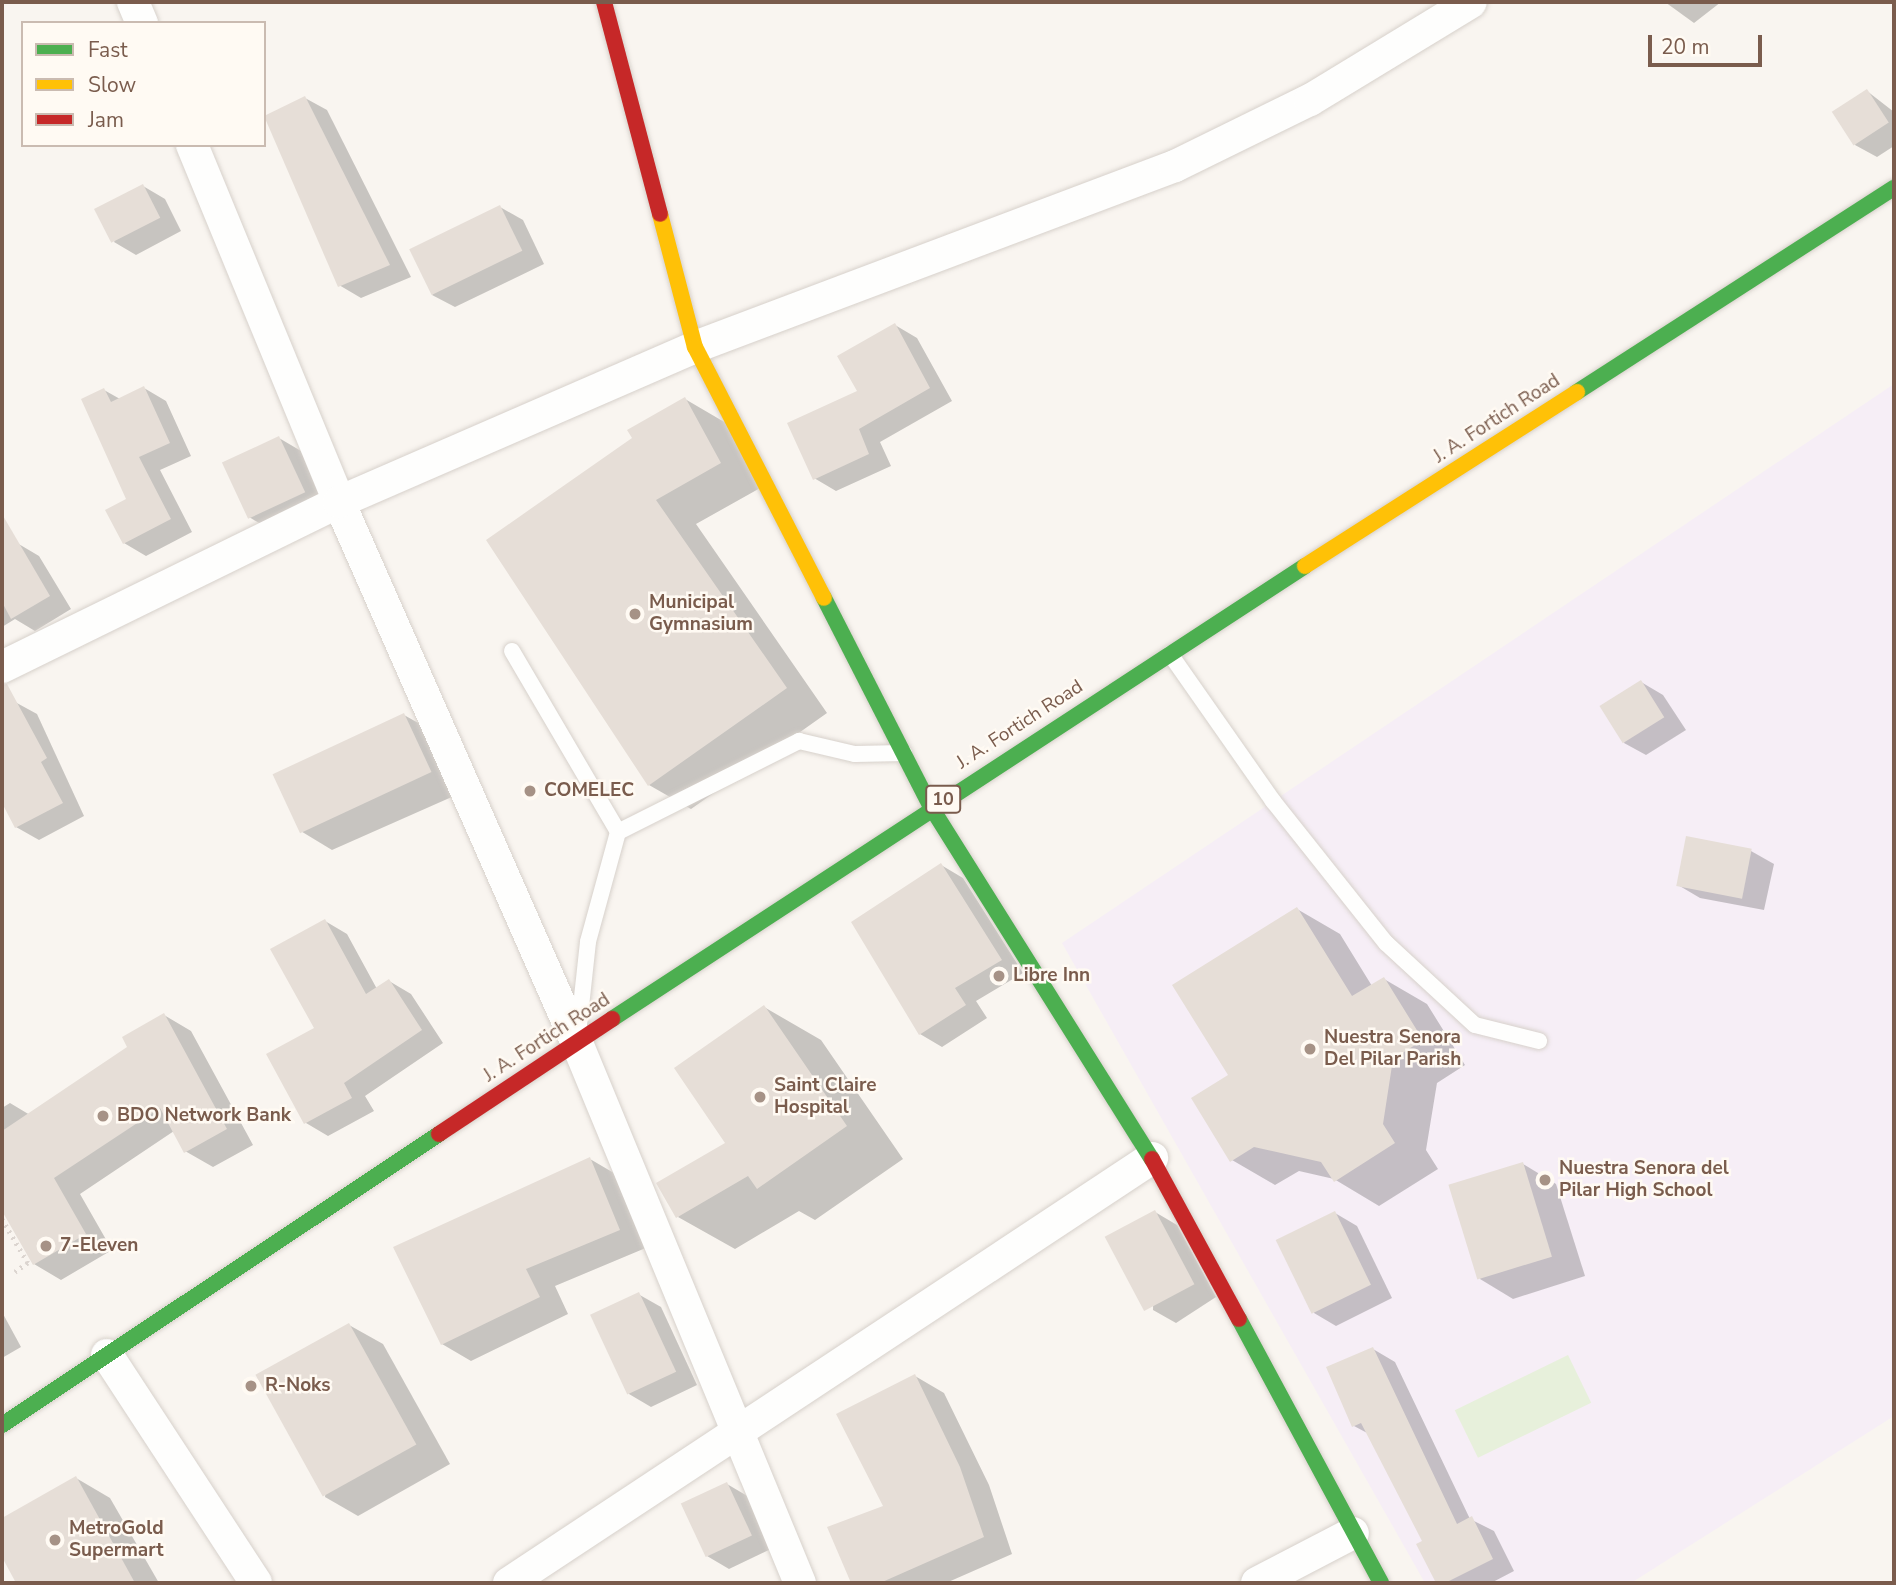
<!DOCTYPE html>
<html>
<head>
<meta charset="utf-8">
<style>
  body { margin:0 }
  #map { position:relative; width:1896px; height:1585px; overflow:hidden; background:#f9f5f0; font-family:"Nunito Sans",sans-serif }
  div>[style] { position:absolute }
  .education>* { inset:0; background:#f6eef6 }
  .green>* { inset:0; background:#e7f0db; transform-origin:0 0 }
  .shadow>* { inset:0; background:#0003 }
  .building>* { inset:0; background:#e6ded7; transform-origin:0 0 }
  .path>* { height:4.5px; margin-top:-2.25px; transform-origin:0; background:repeating-linear-gradient(90deg,#dcd5d0 0 2px,transparent 0 7px) }
  .roads { filter:drop-shadow(0 0 2px #d7d1cb) drop-shadow(0 0 2px #d7d1cb) }
  .lane>* { height:16px; margin:-8px; padding:0 8px; transform-origin:8px; border-radius:8px; background:#fefefd }
  .street>* { height:32px; margin:-16px; padding:0 16px; transform-origin:16px; border-radius:16px; background:#fefefd }
  .fast>* { height:16px; margin:-8px; padding:0 8px; transform-origin:8px; border-radius:8px; background:#4caf50 }
  .slow>* { height:16px; margin:-8px; padding:0 8px; transform-origin:8px; border-radius:8px; background:#ffc107 }
  .jam>* { height:16px; margin:-8px; padding:0 8px; transform-origin:8px; border-radius:8px; background:#c62828 }
  .dots>* { width:19px; height:19px; translate:-50% -50%; box-sizing:border-box; border:4px solid #fffaf3; border-radius:50% }
  span { translate:-50% -50%; white-space:nowrap; text-align:center; line-height:1.15; -webkit-text-stroke:5px #fffaf3; paint-order:stroke }
  .shield-label span { padding:2px 5px; background:#fffaf3; border:2px solid; border-radius:5px; -webkit-text-stroke-width:0 }
  .shield-label { font-size:18px; color:#7a5c4d; font-weight:700 }
  .street-label { font-size:19px; color:#7a5c4d }
  .poi-label { font-size:19px; color:#7a5c4d; font-weight:700 }
  .left { translate:0 -50%; text-align:left }
  .frame { position:absolute; inset:0; border:4px solid #7a5c4d; pointer-events:none }
  .legend { position:absolute; left:21px; top:21px; width:245px; height:126px; box-sizing:border-box; background:#fffaf3; border:2px solid #cabbb1; margin:0; padding:9px 12px; list-style:none; font-size:21px; color:#7a5c4d }
  .legend li { display:flex; align-items:center; gap:14px; height:35px }
  .legend b { width:35px; border:2px solid #cabbb1 }
  .scale { position:absolute; left:1648px; top:35px; width:114px; height:32px; box-sizing:border-box; border:4px solid #7a5c4d; border-top:0; padding-left:9px; font-size:21px; line-height:24px; white-space:nowrap; color:#7a5c4d; -webkit-text-stroke:5px #fffaf3; paint-order:stroke }
</style>
</head>
<body>
<div id="map">
  <div class="education">
    <div style="clip-path:polygon(1894px 384px,1894px 1416px,1631px 1583px,1425px 1583px,1062px 943px)"></div>
  </div>
  <div class="green">
    <div style="left:1568px;top:1355px;width:53px;height:126px;rotate:64deg"></div>
  </div>
  <div class="shadow">
    <div style="clip-path:polygon(1665px 2px,1721px 2px,1694px 23px)"></div>
    <div style="clip-path:polygon(1867px 91px,1894px 112px,1894px 146px,1877px 157px,1855px 145px)"></div>
    <div style="clip-path:polygon(305px 98px,327px 110px,411px 277px,361px 298px,339px 285px)"></div>
    <div style="clip-path:polygon(143px 186px,165px 199px,181px 231px,136px 255px,114px 242px)"></div>
    <div style="clip-path:polygon(500px 207px,523px 220px,544px 264px,455px 307px,432px 295px)"></div>
    <div style="clip-path:polygon(895px 325px,917px 338px,952px 401px,880px 442px,891px 466px,836px 491px,814px 478px)"></div>
    <div style="clip-path:polygon(144px 388px,166px 401px,191px 456px,160px 470px,192px 532px,146px 556px,124px 543px,128px 499px,104px 390px,120px 399px)"></div>
    <div style="clip-path:polygon(685px 399px,726px 423px,762px 487px,696px 524px,827px 713px,691px 809px,649px 785px,634px 439px)"></div>
    <div style="clip-path:polygon(279px 438px,301px 451px,326px 505px,271px 530px,249px 517px)"></div>
    <div style="clip-path:polygon(17px 543px,39px 556px,71px 609px,35px 631px,15px 619px,2px 627px,2px 552px)"></div>
    <div style="clip-path:polygon(1641px 682px,1663px 695px,1686px 730px,1646px 755px,1624px 743px)"></div>
    <div style="clip-path:polygon(15px 702px,37px 714px,84px 816px,39px 840px,16px 827px,2px 801px,2px 709px)"></div>
    <div style="clip-path:polygon(404px 715px,438px 734px,463px 792px,332px 850px,299px 830px)"></div>
    <div style="clip-path:polygon(1751px 851px,1774px 864px,1764px 910px,1700px 898px,1678px 885px)"></div>
    <div style="clip-path:polygon(941px 865px,963px 878px,1023px 973px,976px 1001px,987px 1018px,942px 1047px,920px 1034px)"></div>
    <div style="clip-path:polygon(1297px 909px,1340px 934px,1372px 986px,1384px 979px,1427px 1004px,1465px 1065px,1437px 1083px,1426px 1150px,1438px 1169px,1379px 1206px,1334px 1179px,1299px 1171px,1275px 1185px,1232px 1160px,1230px 1075px)"></div>
    <div style="clip-path:polygon(325px 921px,347px 934px,377px 989px,389px 981px,411px 994px,443px 1043px,365px 1096px,374px 1111px,328px 1136px,306px 1123px)"></div>
    <div style="clip-path:polygon(764px 1007px,821px 1040px,903px 1159px,815px 1220px,799px 1211px,735px 1249px,678px 1217px,728px 1144px)"></div>
    <div style="clip-path:polygon(164px 1015px,191px 1031px,253px 1145px,213px 1167px,185px 1151px,174px 1131px,80px 1194px,112px 1250px,61px 1280px,34px 1264px,2px 1208px,2px 1108px,10px 1103px,30px 1115px,129px 1048px)"></div>
    <div style="clip-path:polygon(590px 1159px,619px 1176px,648px 1247px,555px 1286px,568px 1314px,471px 1361px,442px 1344px)"></div>
    <div style="clip-path:polygon(1523px 1164px,1556px 1184px,1585px 1276px,1513px 1299px,1480px 1279px)"></div>
    <div style="clip-path:polygon(1155px 1212px,1177px 1225px,1216px 1297px,1176px 1323px,1153px 1310px)"></div>
    <div style="clip-path:polygon(1335px 1213px,1357px 1226px,1392px 1298px,1336px 1326px,1314px 1313px)"></div>
    <div style="clip-path:polygon(638px 1294px,661px 1307px,697px 1385px,651px 1407px,629px 1394px)"></div>
    <div style="clip-path:polygon(2px 1312px,21px 1347px,2px 1358px)"></div>
    <div style="clip-path:polygon(349px 1325px,383px 1344px,450px 1464px,358px 1516px,325px 1497px)"></div>
    <div style="clip-path:polygon(1373px 1349px,1395px 1362px,1470px 1519px,1494px 1531px,1514px 1571px,1491px 1583px,1438px 1583px,1419px 1545px,1424px 1542px,1369px 1434px,1354px 1426px)"></div>
    <div style="clip-path:polygon(915px 1376px,944px 1393px,989px 1485px,1012px 1554px,946px 1583px,853px 1583px,830px 1528px,885px 1507px)"></div>
    <div style="clip-path:polygon(76px 1478px,110px 1498px,159px 1583px,18px 1583px,2px 1553px,2px 1520px)"></div>
    <div style="clip-path:polygon(727px 1484px,749px 1497px,773px 1548px,729px 1569px,707px 1556px)"></div>
  </div>
  <div class="building">
    <div style="left:1867px;top:89px;width:40px;height:42px;rotate:57deg"></div>
    <div style="clip-path:polygon(305px 96px,390px 265px,338px 287px,264px 116px)"></div>
    <div style="left:143px;top:184px;width:38px;height:55px;rotate:63deg"></div>
    <div style="left:500px;top:205px;width:51px;height:101px;rotate:64deg"></div>
    <div style="clip-path:polygon(895px 323px,930px 388px,859px 429px,869px 454px,813px 480px,787px 423px,857px 391px,837px 356px)"></div>
    <div style="clip-path:polygon(144px 386px,170px 443px,139px 457px,171px 519px,123px 544px,105px 510px,126px 499px,81px 399px,104px 388px,111px 402px)"></div>
    <div style="clip-path:polygon(685px 397px,721px 463px,656px 500px,787px 688px,648px 786px,486px 540px,632px 438px,627px 430px)"></div>
    <div style="left:279px;top:436px;width:62px;height:63px;rotate:65deg"></div>
    <div style="clip-path:polygon(2px 514px,50px 596px,11px 619px,2px 602px)"></div>
    <div style="left:1641px;top:680px;width:44px;height:49px;rotate:58deg"></div>
    <div style="clip-path:polygon(7px 684px,47px 758px,41px 762px,63px 803px,15px 828px,2px 803px,2px 685px)"></div>
    <div style="left:404px;top:713px;width:65px;height:145px;rotate:65deg"></div>
    <div style="left:1686px;top:836px;width:67px;height:51px;rotate:11deg"></div>
    <div style="clip-path:polygon(941px 863px,1002px 960px,955px 988px,966px 1005px,919px 1035px,851px 922px)"></div>
    <div style="clip-path:polygon(1297px 907px,1352px 996px,1384px 977px,1423px 1040px,1393px 1059px,1383px 1124px,1395px 1143px,1334px 1182px,1321px 1162px,1254px 1147px,1230px 1162px,1191px 1098px,1228px 1075px,1172px 985px)"></div>
    <div style="clip-path:polygon(325px 919px,366px 994px,389px 979px,422px 1030px,344px 1083px,352px 1098px,304px 1124px,266px 1054px,314px 1028px,270px 949px)"></div>
    <div style="clip-path:polygon(764px 1005px,847px 1126px,757px 1189px,748px 1176px,676px 1218px,656px 1183px,725px 1143px,674px 1068px)"></div>
    <div style="clip-path:polygon(164px 1013px,227px 1129px,184px 1153px,160px 1108px,54px 1178px,86px 1234px,33px 1265px,2px 1211px,2px 1131px,127px 1047px,122px 1037px)"></div>
    <div style="clip-path:polygon(590px 1157px,620px 1230px,526px 1269px,540px 1297px,441px 1345px,393px 1247px)"></div>
    <div style="left:1523px;top:1162px;width:99px;height:78px;rotate:73deg"></div>
    <div style="left:1155px;top:1210px;width:84px;height:57px;rotate:62deg"></div>
    <div style="left:1335px;top:1211px;width:82px;height:66px;rotate:64deg"></div>
    <div style="left:639px;top:1292px;width:88px;height:54px;rotate:65deg"></div>
    <div style="left:349px;top:1323px;width:139px;height:107px;rotate:61deg"></div>
    <div style="clip-path:polygon(1373px 1347px,1457px 1524px,1472px 1516px,1493px 1559px,1445px 1583px,1436px 1583px,1416px 1544px,1422px 1541px,1361px 1423px,1352px 1427px,1326px 1367px)"></div>
    <div style="clip-path:polygon(915px 1374px,960px 1467px,984px 1537px,880px 1583px,851px 1583px,827px 1527px,883px 1506px,836px 1414px)"></div>
    <div style="clip-path:polygon(76px 1476px,135px 1583px,16px 1583px,2px 1557px,2px 1518px)"></div>
    <div style="left:727px;top:1482px;width:59px;height:51px;rotate:65deg"></div>
  </div>
  <div class="path">
    <div style="left:2px;top:1219px;width:51px;rotate:59.4deg"></div>
    <div style="left:28px;top:1263px;width:16px;rotate:145deg"></div>
  </div>
  <div class="roads">
    <div class="lane">
      <div style="left:512px;top:651px;width:210px;rotate:59.6deg"></div>
      <div style="left:618px;top:832px;width:114px;rotate:105.3deg"></div>
      <div style="left:588px;top:942px;width:93px;rotate:96.2deg"></div>
      <div style="left:1170px;top:654px;width:179px;rotate:55deg"></div>
      <div style="left:1273px;top:801px;width:181px;rotate:51.5deg"></div>
      <div style="left:1386px;top:943px;width:121px;rotate:42.7deg"></div>
      <div style="left:1475px;top:1025px;width:66px;rotate:14deg"></div>
      <div style="left:618px;top:832px;width:203px;rotate:-26.7deg"></div>
      <div style="left:799px;top:741px;width:57px;rotate:13.1deg"></div>
      <div style="left:855px;top:754px;width:49px;rotate:-1.2deg"></div>
    </div>
    <div class="street">
      <div style="left:133px;top:2px;width:23px;rotate:67deg"></div>
      <div style="left:192px;top:145px;width:386px;rotate:67.6deg"></div>
      <div style="left:339px;top:502px;width:591px;rotate:66.25deg"></div>
      <div style="left:577px;top:1043px;width:584px;rotate:67.56deg"></div>
      <div style="left:2px;top:667px;width:375px;rotate:-26.1deg"></div>
      <div style="left:339px;top:502px;width:388px;rotate:-23.5deg"></div>
      <div style="left:695px;top:347px;width:513px;rotate:-20.66deg"></div>
      <div style="left:1175px;top:166px;width:150px;rotate:-26.1deg"></div>
      <div style="left:1310px;top:100px;width:188px;rotate:-31.3deg"></div>
      <div style="left:107px;top:1355px;width:272px;rotate:56.8deg"></div>
      <div style="left:509px;top:1583px;width:771px;rotate:-33.46deg"></div>
      <div style="left:1257px;top:1583px;width:108px;rotate:-27.5deg"></div>
    </div>
    <div class="fast">
      <div style="left:1577px;top:392px;width:377px;rotate:-32.8deg"></div>
      <div style="left:824px;top:598px;width:235px;rotate:62.9deg"></div>
      <div style="left:931px;top:807px;width:416px;rotate:57.9deg"></div>
      <div style="left:612px;top:1019px;width:828px;rotate:-33.17deg"></div>
      <div style="left:1239px;top:1319px;width:300px;rotate:61.7deg"></div>
      <div style="left:2px;top:1425px;width:525px;rotate:-33.66deg"></div>
    </div>
    <div class="slow">
      <div style="left:660px;top:214px;width:138px;rotate:75.3deg"></div>
      <div style="left:695px;top:347px;width:282px;rotate:62.8deg"></div>
      <div style="left:1305px;top:566px;width:323px;rotate:-32.6deg"></div>
    </div>
    <div class="jam">
      <div style="left:604px;top:2px;width:219px;rotate:75.2deg"></div>
      <div style="left:439px;top:1134px;width:208px;rotate:-33.6deg"></div>
      <div style="left:1152px;top:1159px;width:182px;rotate:61.5deg"></div>
    </div>
  </div>
  <div class="dots">
    <div style="left:635px;top:614px;background:#a69286"></div>
    <div style="left:530px;top:791px;background:#a69286"></div>
    <div style="left:999px;top:976px;background:#a69286"></div>
    <div style="left:1310px;top:1049px;background:#a69286"></div>
    <div style="left:760px;top:1097px;background:#a69286"></div>
    <div style="left:103px;top:1116px;background:#a69286"></div>
    <div style="left:1545px;top:1180px;background:#a69286"></div>
    <div style="left:46px;top:1246px;background:#a69286"></div>
    <div style="left:251px;top:1386px;background:#a69286"></div>
    <div style="left:55px;top:1540px;background:#a69286"></div>
  </div>
  <div class="shield-label">
    <span style="left:943px;top:799px">10</span>
  </div>
  <div class="street-label">
    <span style="left:1497px;top:419px;rotate:-33deg">J. A. Fortich Road</span>
    <span style="left:1020px;top:725px;rotate:-33deg">J. A. Fortich Road</span>
    <span style="left:547px;top:1038px;rotate:-33deg">J. A. Fortich Road</span>
  </div>
  <div class="poi-label">
    <span class="left" style="left:649px;top:614px">Municipal<br>Gymnasium</span>
    <span class="left" style="left:544px;top:791px">COMELEC</span>
    <span class="left" style="left:1013px;top:976px">Libre Inn</span>
    <span class="left" style="left:1324px;top:1049px">Nuestra Senora<br>Del Pilar Parish</span>
    <span class="left" style="left:774px;top:1097px">Saint Claire<br>Hospital</span>
    <span class="left" style="left:117px;top:1116px">BDO Network Bank</span>
    <span class="left" style="left:1559px;top:1180px">Nuestra Senora del<br>Pilar High School</span>
    <span class="left" style="left:60px;top:1246px">7-Eleven</span>
    <span class="left" style="left:265px;top:1386px">R-Noks</span>
    <span class="left" style="left:69px;top:1540px">MetroGold<br>Supermart</span>
  </div>
  <div class="frame"></div>
  <ul class="legend">
  <li><b style="height:9px;background:#4caf50"></b>Fast</li>
  <li><b style="height:9px;background:#ffc107"></b>Slow</li>
  <li><b style="height:9px;background:#c62828"></b>Jam</li>
  </ul>
  <div class="scale">20 m</div>
</div>
</body>
</html>
